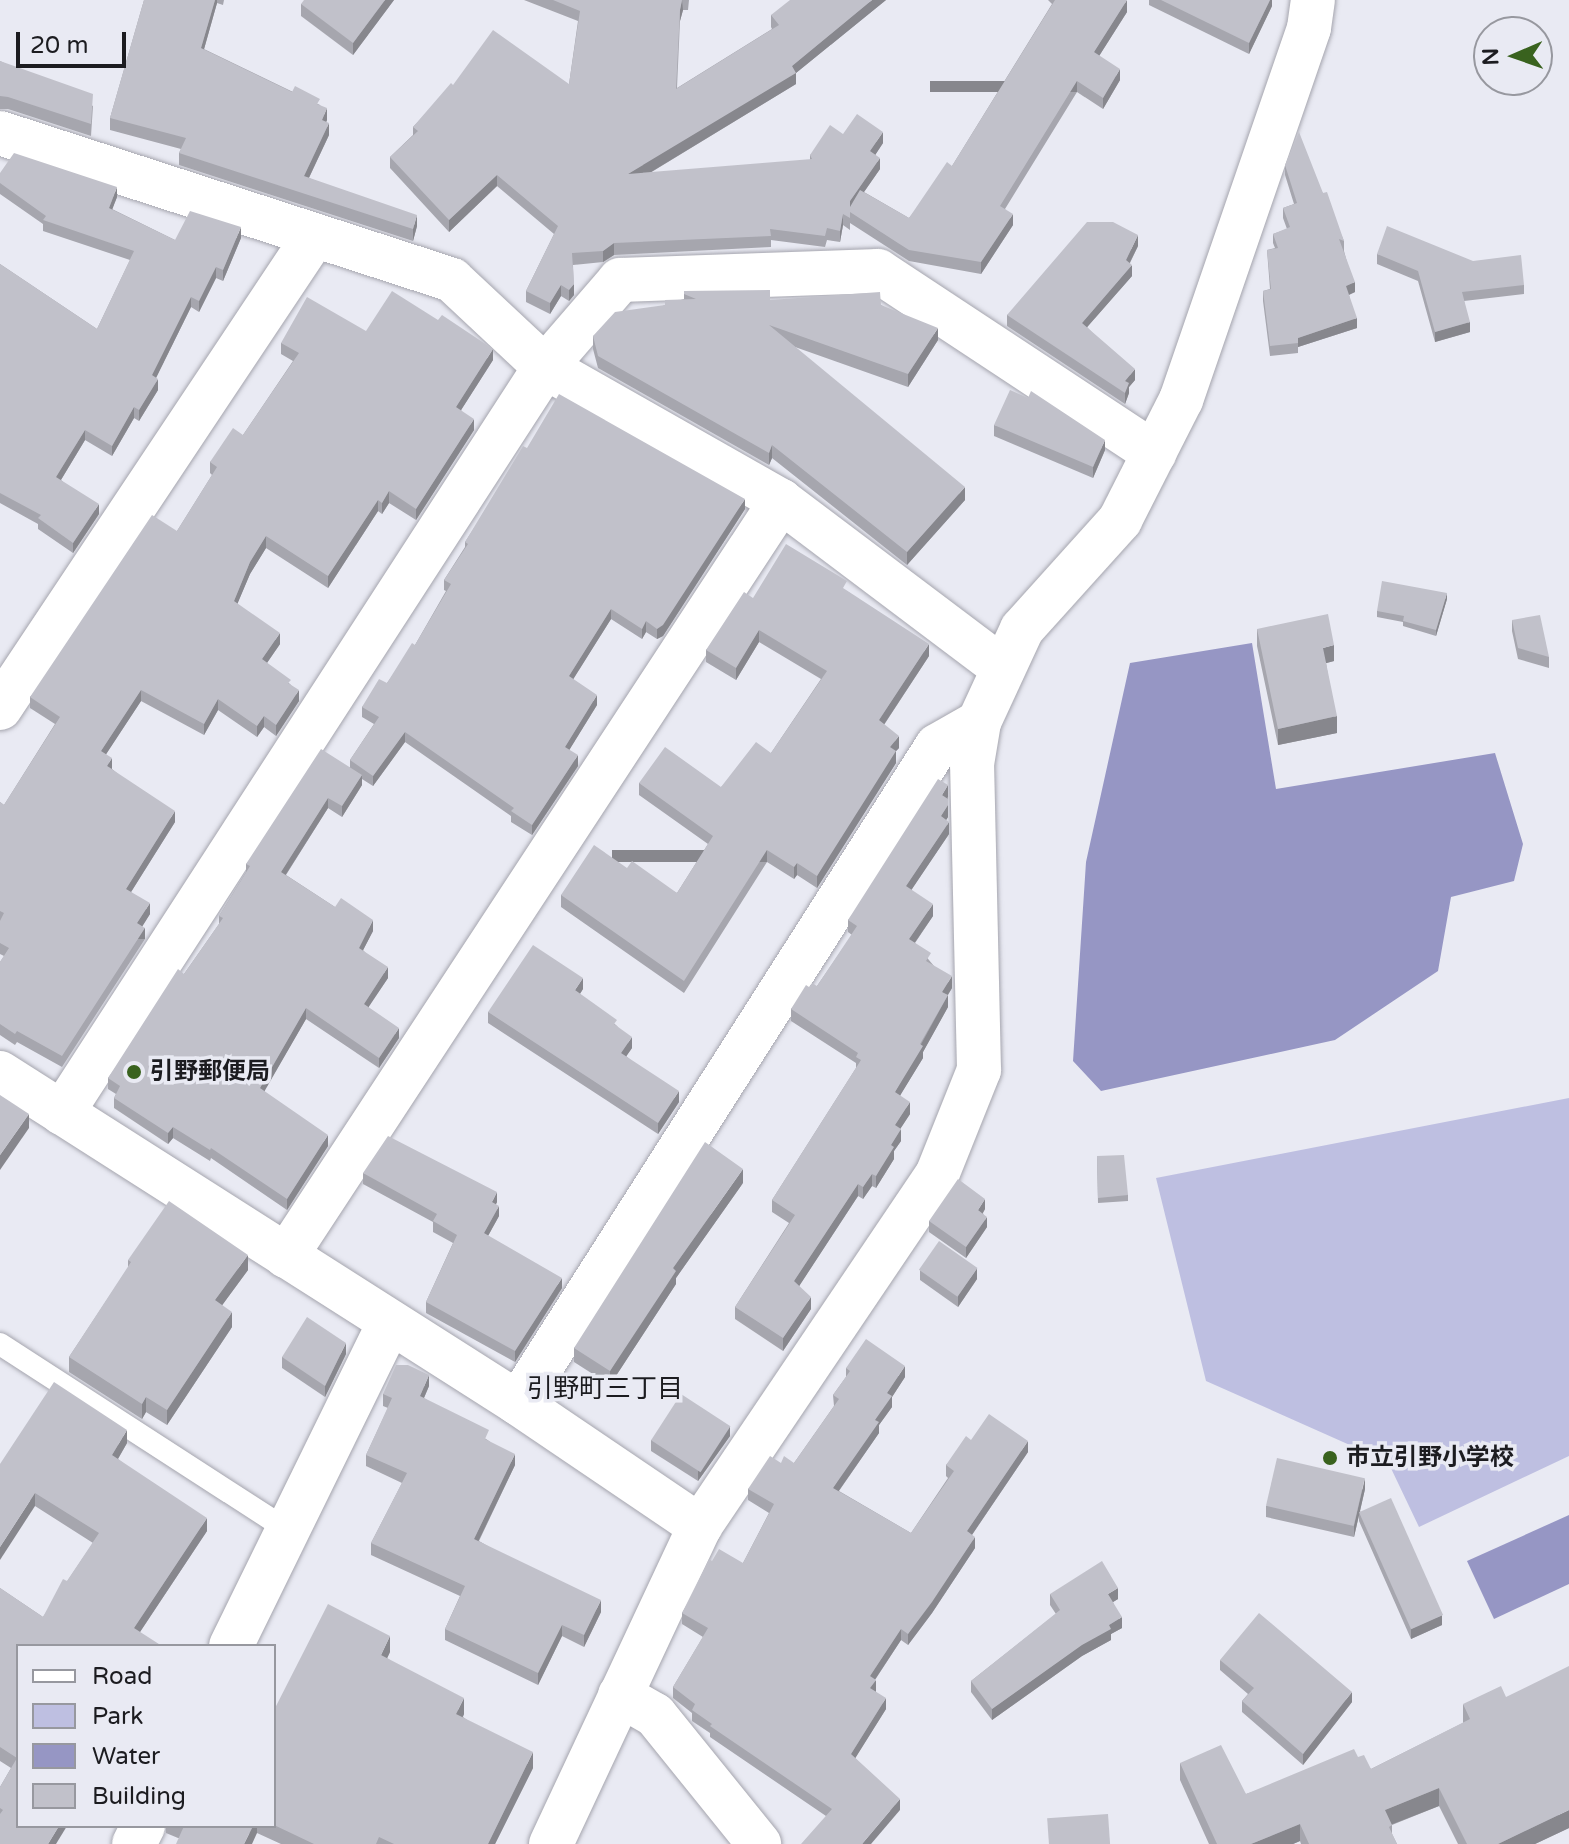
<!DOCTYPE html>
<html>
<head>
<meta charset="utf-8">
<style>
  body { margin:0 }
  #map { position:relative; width:1569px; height:1844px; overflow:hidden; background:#e9eaf3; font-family:"Varela Round","Noto Sans JP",sans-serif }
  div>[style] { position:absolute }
  .green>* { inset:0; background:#bebfe1 }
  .water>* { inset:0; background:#9696c4 }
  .roads { filter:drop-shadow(0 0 2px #a5a5ae) drop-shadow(0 0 2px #a5a5ae) }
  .lane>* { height:22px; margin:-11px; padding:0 11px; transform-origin:11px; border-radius:11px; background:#fff }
  .street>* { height:44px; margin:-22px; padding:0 22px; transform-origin:22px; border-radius:22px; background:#fff }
  .secondary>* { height:44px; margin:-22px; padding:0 22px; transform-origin:22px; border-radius:22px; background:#fff }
  .wall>* { inset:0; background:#a6a6ae }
  .shaded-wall>* { inset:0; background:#87878d; transform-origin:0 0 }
  .building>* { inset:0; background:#c1c1ca; transform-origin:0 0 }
  .dots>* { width:22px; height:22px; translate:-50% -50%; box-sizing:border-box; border:4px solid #e9eaf3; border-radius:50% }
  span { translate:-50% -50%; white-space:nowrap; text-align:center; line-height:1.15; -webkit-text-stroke:7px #e9eaf3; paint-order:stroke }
  .poi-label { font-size:24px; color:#1c1c20; font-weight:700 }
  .left { translate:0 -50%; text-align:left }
  .neighbourhood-label { font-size:26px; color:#1c1c20 }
  .legend { position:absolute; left:16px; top:1644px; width:260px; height:184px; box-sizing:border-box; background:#e9eaf3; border:2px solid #97989f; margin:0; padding:10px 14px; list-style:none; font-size:24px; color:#1c1c20 }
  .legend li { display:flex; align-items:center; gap:16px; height:40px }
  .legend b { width:40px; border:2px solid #97989f }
  .north { position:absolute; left:1473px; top:16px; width:80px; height:80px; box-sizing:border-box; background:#e9eaf3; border:2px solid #97989f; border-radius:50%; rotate:268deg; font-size:22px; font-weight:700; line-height:32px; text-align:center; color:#1c1c20 }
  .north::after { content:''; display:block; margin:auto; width:28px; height:36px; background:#39621e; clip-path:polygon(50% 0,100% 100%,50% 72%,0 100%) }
  .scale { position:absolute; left:16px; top:32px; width:110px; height:36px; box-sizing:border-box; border:4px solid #1c1c20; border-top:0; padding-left:10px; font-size:24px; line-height:28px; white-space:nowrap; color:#1c1c20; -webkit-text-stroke:6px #e9eaf3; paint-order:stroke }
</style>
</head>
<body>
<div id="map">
  <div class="green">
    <div style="clip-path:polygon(1569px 1098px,1569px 1456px,1419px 1527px,1388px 1462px,1206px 1381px,1156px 1178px)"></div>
  </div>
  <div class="water">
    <div style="clip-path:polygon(1252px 643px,1276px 789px,1495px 753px,1523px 844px,1514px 881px,1451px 897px,1438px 971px,1335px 1040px,1101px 1091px,1073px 1061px,1086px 862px,1130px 663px)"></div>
    <div style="clip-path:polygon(1569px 1515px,1569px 1584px,1494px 1619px,1467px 1561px)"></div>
  </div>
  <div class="roads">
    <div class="lane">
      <div style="left:0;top:1344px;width:343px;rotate:32.9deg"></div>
    </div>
    <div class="street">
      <div style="left:0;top:133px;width:475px;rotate:18deg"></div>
      <div style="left:452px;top:280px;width:127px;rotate:43.1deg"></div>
      <div style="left:545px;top:367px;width:271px;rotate:29.6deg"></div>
      <div style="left:781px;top:501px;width:278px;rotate:37deg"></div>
      <div style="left:0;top:708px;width:568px;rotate:-56.34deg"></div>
      <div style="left:0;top:1073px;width:614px;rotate:32.5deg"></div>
      <div style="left:518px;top:1403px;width:220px;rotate:34.1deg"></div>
      <div style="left:62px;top:1113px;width:889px;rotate:-57.08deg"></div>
      <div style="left:545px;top:367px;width:115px;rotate:-49.2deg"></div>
      <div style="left:620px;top:280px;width:258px;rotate:-2deg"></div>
      <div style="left:878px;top:271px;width:331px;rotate:33.4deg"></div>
      <div style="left:286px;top:1256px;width:903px;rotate:-56.75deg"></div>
      <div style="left:518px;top:1403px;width:779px;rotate:-57.47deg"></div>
      <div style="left:937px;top:746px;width:48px;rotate:-29.7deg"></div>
      <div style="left:231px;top:1646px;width:360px;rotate:-63.9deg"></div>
      <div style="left:620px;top:1695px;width:40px;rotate:29.7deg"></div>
      <div style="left:655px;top:1715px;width:166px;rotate:51.1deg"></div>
      <div style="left:134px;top:1844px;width:20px;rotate:-63deg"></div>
    </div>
    <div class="secondary">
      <div style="left:551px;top:1844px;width:351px;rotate:-64.9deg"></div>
      <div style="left:700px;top:1526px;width:424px;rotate:-56deg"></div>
      <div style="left:937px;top:1175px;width:113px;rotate:-68.2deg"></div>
      <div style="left:979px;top:1070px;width:306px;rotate:-91.3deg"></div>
      <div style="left:972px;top:764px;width:43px;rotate:-80.5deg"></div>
      <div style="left:979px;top:722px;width:102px;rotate:-65.2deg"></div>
      <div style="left:1022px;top:629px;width:147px;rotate:-48deg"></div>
      <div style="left:1120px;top:520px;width:135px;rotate:-63.1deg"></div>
      <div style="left:1181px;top:400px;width:393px;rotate:-71deg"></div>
      <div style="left:1309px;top:28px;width:28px;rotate:-82deg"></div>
    </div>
  </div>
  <div class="wall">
    <div style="clip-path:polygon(144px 0,224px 0,223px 5px,217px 3px,204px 49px,320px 105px,327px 120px,326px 122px,329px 135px,309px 178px,417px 226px,413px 241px,179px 165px,179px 153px,181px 149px,110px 130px,110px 118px)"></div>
    <div style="clip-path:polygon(394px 0,353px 55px,301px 16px,301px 4px)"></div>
    <div style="clip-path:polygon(524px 0,689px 0,688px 10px,683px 10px,680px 21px,677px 88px,772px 29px,771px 27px,771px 15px,886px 0,796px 73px,796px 84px,650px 173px,810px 160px,810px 155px,843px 134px,883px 143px,875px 155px,880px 169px,864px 192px,909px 218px,952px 166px,1052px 4px,1048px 0,1124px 0,1127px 12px,1099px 56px,1120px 80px,1103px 109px,1077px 92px,1005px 209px,1013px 225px,981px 274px,909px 261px,850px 223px,850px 230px,843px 225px,840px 242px,827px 240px,825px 247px,771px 240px,771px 247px,614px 255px,603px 262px,573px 265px,574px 295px,569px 301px,561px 296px,550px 314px,526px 302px,526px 291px,554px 234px,497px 186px,449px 232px,390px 168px,390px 157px,413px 135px,413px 127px,453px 85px,569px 84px,578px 21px)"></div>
    <div style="clip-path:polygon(1149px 0,1272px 0,1272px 6px,1249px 54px,1149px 5px)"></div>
    <div style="clip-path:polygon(0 61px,93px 106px,91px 136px,8px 109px,0 109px)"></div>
    <div style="clip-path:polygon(1285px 165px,1323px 193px,1344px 241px,1344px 251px,1355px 292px,1349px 295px,1357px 328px,1298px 347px,1298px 353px,1270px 356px,1263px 301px,1263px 291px,1270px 289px,1267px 250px,1275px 248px,1273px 243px,1273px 234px,1287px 229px,1283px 218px,1283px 208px,1294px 204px,1285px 175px)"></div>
    <div style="clip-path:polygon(0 173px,117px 197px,112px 209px,175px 240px,241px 238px,223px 281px,216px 278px,199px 312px,191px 307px,156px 378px,158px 390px,139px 421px,134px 418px,112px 456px,85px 440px,61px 480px,99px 514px,73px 553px,38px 529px,38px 524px,0 503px,0 264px,97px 329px,130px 260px,43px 231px,43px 224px,0 194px)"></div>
    <div style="clip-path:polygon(1138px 246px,1130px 263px,1132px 276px,1087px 327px,1135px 380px,1129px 387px,1129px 393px,1125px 404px,1007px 326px,1007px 315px)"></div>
    <div style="clip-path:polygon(1377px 254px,1524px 285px,1524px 294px,1464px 301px,1470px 332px,1435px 342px,1418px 281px,1377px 264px)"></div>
    <div style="clip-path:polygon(684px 291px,770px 300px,881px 305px,938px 340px,908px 387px,795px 347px,965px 500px,907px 565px,772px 458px,769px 465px,598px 368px,593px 349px,593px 336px,665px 305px,684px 299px)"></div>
    <div style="clip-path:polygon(366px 331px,493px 360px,461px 410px,474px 430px,416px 520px,389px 503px,382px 514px,378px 511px,328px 588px,266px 548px,250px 574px,237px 604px,280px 644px,267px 663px,291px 685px,299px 701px,276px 736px,264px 727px,257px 737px,218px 710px,204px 735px,141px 701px,106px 754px,112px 769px,175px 822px,131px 892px,150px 914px,142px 926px,145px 939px,62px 1067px,17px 1042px,15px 1045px,0 1035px,0 962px,4px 956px,0 954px,0 802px,4px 805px,55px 724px,30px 708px,30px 697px,177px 531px,212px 475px,210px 473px,210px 462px,243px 435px,293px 361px,281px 354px,281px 343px)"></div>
    <div style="clip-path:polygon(994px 425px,1105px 450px,1093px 478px,994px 436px)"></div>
    <div style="clip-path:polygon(527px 448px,745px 509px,663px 636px,657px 639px,646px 632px,642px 639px,611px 619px,573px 679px,597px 705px,569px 750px,578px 766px,532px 835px,511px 822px,511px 816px,405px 742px,373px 786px,362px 779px,362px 785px,342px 817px,328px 808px,286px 875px,335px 907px,373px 931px,363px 950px,388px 978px,368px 1007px,399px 1038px,379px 1068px,306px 1019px,264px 1091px,328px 1146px,287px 1210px,211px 1158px,210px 1161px,173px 1138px,168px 1144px,114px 1108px,114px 1098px,116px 1094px,108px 1089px,108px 1078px,184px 974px,219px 924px,219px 916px,246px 872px,246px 864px,350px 767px,350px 760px,374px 724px,362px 717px,362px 707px,387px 683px,415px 645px,446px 591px,444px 590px,444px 580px,465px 547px,465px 542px)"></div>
    <div style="clip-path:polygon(847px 591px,929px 656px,884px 725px,899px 748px,896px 751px,896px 763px,817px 888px,797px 875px,794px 879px,767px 862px,684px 993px,561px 907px,561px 895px,627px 868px,677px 893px,708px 844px,639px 795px,639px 783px,721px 787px,771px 753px,821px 679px,759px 642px,736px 680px,706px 662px,706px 650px,753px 598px)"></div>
    <div style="clip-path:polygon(1447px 599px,1436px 636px,1403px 626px,1403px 622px,1377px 617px,1377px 611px)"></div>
    <div style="clip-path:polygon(1512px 620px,1549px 657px,1549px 668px,1518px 659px,1512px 631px)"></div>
    <div style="clip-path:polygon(1257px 629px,1334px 661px,1326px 663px,1337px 733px,1278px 745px,1257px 646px)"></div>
    <div style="clip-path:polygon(948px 797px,948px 817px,946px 820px,949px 834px,911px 890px,933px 916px,915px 943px,952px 988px,948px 995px,948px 1007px,923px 1052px,923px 1058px,900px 1095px,910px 1114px,900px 1129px,901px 1141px,894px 1151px,894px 1159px,876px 1188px,872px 1186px,863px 1199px,858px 1196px,799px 1286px,811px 1309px,783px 1351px,735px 1319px,735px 1307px,789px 1223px,772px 1212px,772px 1200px,856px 1068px,856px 1063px,791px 1021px,791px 1009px,809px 987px,817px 986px,852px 935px,848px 932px,848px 920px)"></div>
    <div style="clip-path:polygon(583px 989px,580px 994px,617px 1026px,632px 1048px,626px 1056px,679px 1102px,658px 1134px,488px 1023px,488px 1012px)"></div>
    <div style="clip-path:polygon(1097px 1156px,1128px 1195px,1128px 1201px,1098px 1203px)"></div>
    <div style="clip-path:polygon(363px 1173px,497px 1202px,496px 1204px,499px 1216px,488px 1236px,562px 1288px,515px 1362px,426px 1313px,426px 1302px,453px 1243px,433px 1232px,433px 1222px,363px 1184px)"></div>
    <div style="clip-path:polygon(743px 1183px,676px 1278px,676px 1284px,610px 1385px,574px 1362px,574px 1348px)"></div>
    <div style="clip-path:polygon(985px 1209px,983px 1213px,987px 1227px,966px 1258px,929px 1232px,929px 1221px)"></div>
    <div style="clip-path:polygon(128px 1260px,248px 1270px,222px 1305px,232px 1327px,167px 1425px,146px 1412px,142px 1419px,69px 1372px,69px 1357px,128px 1268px)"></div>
    <div style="clip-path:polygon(920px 1270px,977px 1279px,958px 1307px,920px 1280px)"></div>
    <div style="clip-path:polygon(346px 1354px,325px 1397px,282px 1368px,282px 1357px)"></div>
    <div style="clip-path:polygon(846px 1368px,905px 1377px,892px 1397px,892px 1407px,879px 1425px,879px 1433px,839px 1491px,911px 1533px,948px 1478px,946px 1476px,946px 1465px,971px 1440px,1028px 1452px,972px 1535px,975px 1548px,932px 1613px,908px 1645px,901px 1640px,875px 1680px,876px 1692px,886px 1709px,855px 1758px,900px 1810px,826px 1816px,710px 1737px,710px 1733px,692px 1721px,692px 1713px,673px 1698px,673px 1687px,703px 1637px,682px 1624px,682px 1613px,712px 1561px,743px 1563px,769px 1513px,748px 1500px,748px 1489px,781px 1463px,794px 1463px,834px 1406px,833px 1395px,846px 1377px)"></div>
    <div style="clip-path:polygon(429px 1386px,424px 1398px,489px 1441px,515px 1465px,479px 1541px,601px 1612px,584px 1647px,562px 1636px,538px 1685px,445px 1640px,445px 1629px,460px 1596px,371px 1555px,371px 1543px,402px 1483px,366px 1466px,366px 1455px,388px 1408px,383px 1406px,383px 1394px)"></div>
    <div style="clip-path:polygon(730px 1436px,698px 1481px,651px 1451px,651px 1440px)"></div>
    <div style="clip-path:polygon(127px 1443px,118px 1459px,207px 1531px,140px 1632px,18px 1826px,0 1844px,0 1787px,11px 1768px,0 1761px,0 1588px,43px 1617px,93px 1543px,35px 1506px,0 1464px)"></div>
    <div style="clip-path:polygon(1365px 1489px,1360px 1511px,1442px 1625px,1411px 1639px,1359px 1521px,1359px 1515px,1354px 1537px,1266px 1517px,1266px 1506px)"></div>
    <div style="clip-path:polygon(1050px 1594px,1118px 1599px,1113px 1602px,1122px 1628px,1111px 1634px,1111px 1640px,1082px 1656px,992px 1720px,971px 1692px,971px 1681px,1056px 1614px,1050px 1605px)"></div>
    <div style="clip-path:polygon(390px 1652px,387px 1658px,464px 1714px,463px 1717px,533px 1768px,495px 1844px,281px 1844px,257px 1833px,178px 1838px,166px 1833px,166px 1826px,274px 1826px,274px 1710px)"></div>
    <div style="clip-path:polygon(1220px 1660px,1352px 1702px,1303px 1765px,1242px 1712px,1242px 1701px,1248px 1694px,1220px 1670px)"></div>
    <div style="clip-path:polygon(1463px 1704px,1569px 1828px,1535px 1844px,1458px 1844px,1439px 1806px,1392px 1825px,1392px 1834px,1397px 1844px,1301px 1844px,1300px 1841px,1293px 1844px,1209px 1844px,1180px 1780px,1180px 1763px,1246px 1794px,1358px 1757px,1371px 1769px,1463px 1723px)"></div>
  </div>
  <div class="shaded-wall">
    <div style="clip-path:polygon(215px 0,217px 0,217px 3px,201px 60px,201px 48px)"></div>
    <div style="clip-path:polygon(385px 0,394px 0,353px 55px,353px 43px)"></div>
    <div style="clip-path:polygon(682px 0,683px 10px,680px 21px,680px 10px)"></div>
    <div style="clip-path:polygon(872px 0,886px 0,796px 73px,796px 84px,628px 186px,628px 174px,792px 66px)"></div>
    <div style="clip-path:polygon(1127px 0,1127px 12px,1094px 64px,1094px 52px)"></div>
    <div style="clip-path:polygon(1270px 0,1272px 0,1272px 6px,1249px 54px,1249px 43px)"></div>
    <div style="clip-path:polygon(1120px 69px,1120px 80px,1103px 109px,1103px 98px)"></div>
    <div style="left:1077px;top:81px;width:11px;height:147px;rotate:90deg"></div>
    <div style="clip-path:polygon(327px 108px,327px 120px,322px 132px,322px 120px)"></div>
    <div style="clip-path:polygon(329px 123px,329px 135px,304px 188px,304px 176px)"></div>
    <div style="clip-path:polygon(883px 132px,883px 143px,870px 163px,870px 151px)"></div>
    <div style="clip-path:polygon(880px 158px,880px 169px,850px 212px,850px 201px)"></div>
    <div style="clip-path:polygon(497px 175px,497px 186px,449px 232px,449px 220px)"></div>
    <div style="clip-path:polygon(117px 187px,117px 197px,109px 218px,109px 208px)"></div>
    <div style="clip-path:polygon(843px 214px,843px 225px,840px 242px,840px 231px)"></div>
    <div style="clip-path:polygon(1013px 214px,1013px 225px,981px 274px,981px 262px)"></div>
    <div style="clip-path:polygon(417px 215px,417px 226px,413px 241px,413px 229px)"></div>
    <div style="clip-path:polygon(241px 227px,241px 238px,223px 281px,223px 270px)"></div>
    <div style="clip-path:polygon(1138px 235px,1138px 246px,1126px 270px,1126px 260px)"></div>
    <div style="clip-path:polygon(614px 243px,614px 255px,603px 262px,603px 251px)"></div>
    <div style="clip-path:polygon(1132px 265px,1132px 276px,1082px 333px,1082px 323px)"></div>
    <div style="clip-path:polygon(216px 267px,216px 278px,199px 312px,199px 301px)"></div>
    <div style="clip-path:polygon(1355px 282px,1355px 292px,1346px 296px,1346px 286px)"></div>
    <div style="clip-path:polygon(574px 284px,574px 295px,569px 301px,569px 290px)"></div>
    <div style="clip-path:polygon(561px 285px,561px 296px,550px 314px,550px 303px)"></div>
    <div style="clip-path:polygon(191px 297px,191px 307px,152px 386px,152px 375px)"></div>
    <div style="clip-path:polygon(1357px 318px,1357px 328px,1298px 347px,1298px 338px)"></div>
    <div style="clip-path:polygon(1470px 322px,1470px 332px,1435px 342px,1435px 332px)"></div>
    <div style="clip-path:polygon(938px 328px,938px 340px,908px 387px,908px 374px)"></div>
    <div style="clip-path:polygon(493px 349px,493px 360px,456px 418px,456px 407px)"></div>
    <div style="clip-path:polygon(1135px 369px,1135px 380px,1129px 387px,1129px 393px,1125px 404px,1125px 381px)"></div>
    <div style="clip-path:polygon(158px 379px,158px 390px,139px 421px,139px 410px)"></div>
    <div style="clip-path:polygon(134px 407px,134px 418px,112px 456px,112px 446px)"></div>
    <div style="clip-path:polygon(474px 419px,474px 430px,416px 520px,416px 509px)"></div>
    <div style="clip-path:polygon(85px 430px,85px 440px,56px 488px,56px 477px)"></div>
    <div style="clip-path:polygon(1105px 440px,1105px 450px,1093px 478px,1093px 467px)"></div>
    <div style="clip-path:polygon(772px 445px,772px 458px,769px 465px,769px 453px)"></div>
    <div style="clip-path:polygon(965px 487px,965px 500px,907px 565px,907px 552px)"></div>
    <div style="clip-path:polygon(389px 491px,389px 503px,382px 514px,382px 503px)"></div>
    <div style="clip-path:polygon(745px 499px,745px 509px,663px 636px,657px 639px,657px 629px)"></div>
    <div style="clip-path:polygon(378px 500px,378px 511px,328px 588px,328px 576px)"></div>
    <div style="clip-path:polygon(99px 504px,99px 514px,73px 553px,73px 543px)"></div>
    <div style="clip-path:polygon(266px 536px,266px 548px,250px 574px,234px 612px,234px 601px,250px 562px)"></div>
    <div style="clip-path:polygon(1447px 593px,1447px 599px,1436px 636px,1436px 630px)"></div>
    <div style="clip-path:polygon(611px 609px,611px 619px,569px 686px,569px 676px)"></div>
    <div style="clip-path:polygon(646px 621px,646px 632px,642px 639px,642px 629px)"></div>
    <div style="clip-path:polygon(759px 630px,759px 642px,736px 680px,736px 668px)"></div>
    <div style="clip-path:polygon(280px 633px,280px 644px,262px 670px,262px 659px)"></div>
    <div style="clip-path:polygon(929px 644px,929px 656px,879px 732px,879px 720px)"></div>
    <div style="clip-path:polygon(1334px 645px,1334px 661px,1323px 664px,1323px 648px)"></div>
    <div style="clip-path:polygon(141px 690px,141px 701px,101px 762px,101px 751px)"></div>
    <div style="clip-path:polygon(299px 690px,299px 701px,276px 736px,276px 725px)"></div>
    <div style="clip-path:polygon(597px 695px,597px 705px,565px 757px,565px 747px)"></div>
    <div style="clip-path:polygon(218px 699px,218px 710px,204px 735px,204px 724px)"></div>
    <div style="clip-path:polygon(264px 716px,264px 727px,257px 737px,257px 726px)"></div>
    <div style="clip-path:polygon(1337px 716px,1337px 733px,1278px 745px,1278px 729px)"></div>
    <div style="clip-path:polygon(405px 732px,405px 742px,373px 786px,373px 776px)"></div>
    <div style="clip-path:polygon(899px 736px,899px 748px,896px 751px,896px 763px,817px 888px,817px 876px,890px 747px)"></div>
    <div style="clip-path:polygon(578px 755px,578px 766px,532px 835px,532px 825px)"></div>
    <div style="clip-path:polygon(112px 758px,112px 769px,107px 766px)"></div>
    <div style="clip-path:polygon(362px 775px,362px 785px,342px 817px,342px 806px)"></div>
    <div style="clip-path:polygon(948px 785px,948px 797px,942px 807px,942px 795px)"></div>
    <div style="clip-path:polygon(328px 798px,328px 808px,281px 882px,281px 872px)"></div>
    <div style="clip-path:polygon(948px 805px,948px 817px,941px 828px,941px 816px)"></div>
    <div style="clip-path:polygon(175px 811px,175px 822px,126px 900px,126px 889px)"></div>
    <div style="clip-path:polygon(949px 822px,949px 834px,906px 898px,906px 886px)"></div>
    <div style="left:767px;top:850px;width:12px;height:155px;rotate:90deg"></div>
    <div style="clip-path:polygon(797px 863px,797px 875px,794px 879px,794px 867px)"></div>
    <div style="clip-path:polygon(150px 903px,150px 914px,137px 935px,137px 923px)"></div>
    <div style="clip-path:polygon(933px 904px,933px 916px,909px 951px,909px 939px)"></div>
    <div style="clip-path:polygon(373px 920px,373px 931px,359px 958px,359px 948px)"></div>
    <div style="left:145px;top:928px;width:11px;height:153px;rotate:90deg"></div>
    <div style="clip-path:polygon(388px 967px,388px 978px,364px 1014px,364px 1004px)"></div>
    <div style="clip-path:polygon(952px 976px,952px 988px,942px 1004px,942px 992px)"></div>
    <div style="clip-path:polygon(583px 978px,583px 989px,575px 1001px,575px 990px)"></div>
    <div style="clip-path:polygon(948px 995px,948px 1007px,923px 1052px,923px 1058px,895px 1104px,895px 1092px)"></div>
    <div style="clip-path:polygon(306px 1008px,306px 1019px,260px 1099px,260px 1088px)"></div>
    <div style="clip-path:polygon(399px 1028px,399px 1038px,379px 1068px,379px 1058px)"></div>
    <div style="clip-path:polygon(632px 1037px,632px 1048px,621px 1064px,621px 1053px)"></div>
    <div style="clip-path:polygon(679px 1091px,679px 1102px,658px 1134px,658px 1123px)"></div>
    <div style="clip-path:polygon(910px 1102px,910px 1114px,895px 1137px,895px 1125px)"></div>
    <div style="clip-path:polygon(29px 1114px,29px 1128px,0 1170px,0 1155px)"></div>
    <div style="clip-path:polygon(173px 1127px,173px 1138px,168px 1144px,168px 1133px)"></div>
    <div style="clip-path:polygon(901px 1129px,901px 1141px,894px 1151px,894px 1159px,876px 1188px,876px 1176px,891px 1145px)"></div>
    <div style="clip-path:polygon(328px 1135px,328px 1146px,287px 1210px,287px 1199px)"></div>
    <div style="clip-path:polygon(743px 1169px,743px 1183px,676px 1278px,676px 1284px,610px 1385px,610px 1371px,673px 1268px)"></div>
    <div style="clip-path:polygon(872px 1174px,872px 1186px,863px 1199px,863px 1187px)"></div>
    <div style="clip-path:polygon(858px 1184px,858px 1196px,794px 1294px,794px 1281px)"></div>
    <div style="clip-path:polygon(497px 1192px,497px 1202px,492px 1212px,492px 1202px)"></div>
    <div style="clip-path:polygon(985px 1199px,985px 1209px,978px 1221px,978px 1210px)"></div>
    <div style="clip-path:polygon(499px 1206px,499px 1216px,484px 1243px,484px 1233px)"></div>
    <div style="clip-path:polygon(987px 1217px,987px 1227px,966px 1258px,966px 1247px)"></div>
    <div style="clip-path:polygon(248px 1255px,248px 1270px,215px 1315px,215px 1300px)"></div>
    <div style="clip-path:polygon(977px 1268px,977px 1279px,958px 1307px,958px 1296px)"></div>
    <div style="clip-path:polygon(562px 1278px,562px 1288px,515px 1362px,515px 1351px)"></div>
    <div style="clip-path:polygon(811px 1297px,811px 1309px,783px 1351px,783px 1338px)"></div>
    <div style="clip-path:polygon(232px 1312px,232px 1327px,167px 1425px,167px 1410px)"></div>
    <div style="clip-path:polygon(346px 1343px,346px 1354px,325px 1397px,325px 1386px)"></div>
    <div style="clip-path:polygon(905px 1366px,905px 1377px,892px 1397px,892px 1407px,879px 1425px,879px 1433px,833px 1499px,833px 1488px,875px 1420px,887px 1393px)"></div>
    <div style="clip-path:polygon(429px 1375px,429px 1386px,420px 1407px,420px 1396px)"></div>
    <div style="clip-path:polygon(146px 1397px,146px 1412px,142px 1419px,142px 1404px)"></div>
    <div style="clip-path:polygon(730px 1426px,730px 1436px,698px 1481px,698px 1471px)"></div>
    <div style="clip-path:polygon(127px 1430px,127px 1443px,112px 1469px,112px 1455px)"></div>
    <div style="clip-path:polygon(1028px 1441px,1028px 1452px,967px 1542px,967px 1531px)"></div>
    <div style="clip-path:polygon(515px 1454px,515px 1465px,474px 1550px,474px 1539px)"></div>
    <div style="clip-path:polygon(1365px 1478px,1365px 1489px,1354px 1537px,1354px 1526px)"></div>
    <div style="clip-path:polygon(35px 1493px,35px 1506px,0 1560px,0 1547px)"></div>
    <div style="clip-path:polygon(207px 1518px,207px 1531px,134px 1641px,134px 1628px)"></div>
    <div style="clip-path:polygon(975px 1537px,975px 1548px,932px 1613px,908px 1645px,908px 1634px)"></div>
    <div style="clip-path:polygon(1118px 1588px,1118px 1599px,1108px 1605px,1108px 1594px)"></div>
    <div style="clip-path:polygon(601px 1600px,601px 1612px,584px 1647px,584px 1635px)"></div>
    <div style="clip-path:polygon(1442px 1615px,1442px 1625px,1411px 1639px,1411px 1629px)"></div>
    <div style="clip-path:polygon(1122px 1617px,1122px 1628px,1111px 1634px,1111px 1640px,1082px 1656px,992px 1720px,992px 1709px,1109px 1625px)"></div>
    <div style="clip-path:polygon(562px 1625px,562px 1636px,538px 1685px,538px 1673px)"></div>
    <div style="clip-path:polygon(901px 1629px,901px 1640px,870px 1687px,870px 1676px)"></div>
    <div style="clip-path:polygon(390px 1636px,390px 1652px,381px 1671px,381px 1655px)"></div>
    <div style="clip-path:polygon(876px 1680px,876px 1691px,870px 1699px,870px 1688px)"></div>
    <div style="clip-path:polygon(1352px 1692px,1352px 1702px,1303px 1765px,1303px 1754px)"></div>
    <div style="clip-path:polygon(464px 1698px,464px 1714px,456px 1730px,456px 1714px)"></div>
    <div style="clip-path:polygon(886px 1698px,886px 1709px,851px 1765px,851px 1754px)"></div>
    <div style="clip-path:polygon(533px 1752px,533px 1768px,495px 1844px,488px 1844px)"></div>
    <div style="clip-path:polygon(1439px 1788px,1439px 1806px,1385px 1827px,1385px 1810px)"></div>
    <div style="clip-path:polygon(900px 1799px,900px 1810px,871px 1844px,862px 1844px)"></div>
    <div style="clip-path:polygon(1569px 1810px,1569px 1828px,1535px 1844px,1498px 1844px)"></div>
    <div style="clip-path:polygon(1300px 1824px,1300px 1841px,1293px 1844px,1251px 1844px)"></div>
    <div style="clip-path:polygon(59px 1826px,67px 1826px,56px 1844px,48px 1844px)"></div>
    <div style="clip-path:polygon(253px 1826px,257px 1826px,257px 1833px,252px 1844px,244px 1844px)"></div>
  </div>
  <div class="building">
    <div style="clip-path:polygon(144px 0,215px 0,201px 48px,292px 92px,295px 86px,320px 99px,317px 104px,327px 108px,322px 120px,329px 123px,304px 176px,417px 215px,413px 229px,179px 153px,186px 138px,110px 118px)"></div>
    <div style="clip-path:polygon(304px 0,385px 0,353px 43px,301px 4px)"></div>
    <div style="clip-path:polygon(553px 0,682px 0,680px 10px,676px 89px,779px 25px,771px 15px,790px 0,872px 0,792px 66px,796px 73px,628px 174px,812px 159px,810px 155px,830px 125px,843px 134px,857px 114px,883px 132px,870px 151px,880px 158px,850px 201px,850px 207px,860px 190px,909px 218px,947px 162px,952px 166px,1055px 0,1127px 0,1094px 52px,1120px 69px,1103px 98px,1077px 81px,1000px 206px,1013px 214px,981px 262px,909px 250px,850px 212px,850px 218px,843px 214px,840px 231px,827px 228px,825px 236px,770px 229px,771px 236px,614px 243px,603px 251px,572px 253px,574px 284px,569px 290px,561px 285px,550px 303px,526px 291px,558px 226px,497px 175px,449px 220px,390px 157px,418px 131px,413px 127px,451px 83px,453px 85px,493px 30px,569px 84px,580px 11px)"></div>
    <div style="clip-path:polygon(1161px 0,1270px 0,1249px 43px)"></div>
    <div style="clip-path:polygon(0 61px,93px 94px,91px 124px,8px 97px,0 96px)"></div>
    <div style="clip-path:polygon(1299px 132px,1323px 193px,1327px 192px,1344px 241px,1339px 239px,1355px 282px,1346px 286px,1357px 318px,1298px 338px,1298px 343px,1270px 346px,1263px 291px,1271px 289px,1267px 250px,1278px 248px,1273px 234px,1290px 227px,1283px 208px,1297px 203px,1285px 165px)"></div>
    <div style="clip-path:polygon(14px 153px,117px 187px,109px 208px,175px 240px,190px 211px,241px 227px,223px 270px,216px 267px,199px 301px,191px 297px,152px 375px,158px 379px,139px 410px,134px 407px,112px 446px,85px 430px,56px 477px,99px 504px,73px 543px,38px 518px,41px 515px,0 493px,0 264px,97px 329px,134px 251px,43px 220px,46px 216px,0 183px,0 173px)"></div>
    <div style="clip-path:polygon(1087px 222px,1113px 222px,1138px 235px,1126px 260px,1132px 265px,1082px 323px,1135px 369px,1125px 381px,1129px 383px,1125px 393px,1007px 315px)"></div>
    <div style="clip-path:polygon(1387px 226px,1473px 261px,1521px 255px,1524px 285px,1462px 292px,1470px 322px,1435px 332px,1418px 271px,1377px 254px)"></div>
    <div style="clip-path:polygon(770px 290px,770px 300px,880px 292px,881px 305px,938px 328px,908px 374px,769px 325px,965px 487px,907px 552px,772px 445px,769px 453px,598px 356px,593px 336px,615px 312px,665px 305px,665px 300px,696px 299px,684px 294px,684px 291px)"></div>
    <div style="clip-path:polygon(392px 291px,438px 320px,442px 315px,493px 349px,456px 407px,474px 419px,416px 509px,389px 491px,382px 503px,378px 500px,328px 576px,266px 536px,250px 562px,234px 601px,280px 633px,262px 659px,291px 680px,288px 683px,299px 690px,276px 725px,264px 716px,257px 726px,218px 699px,204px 724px,141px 690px,101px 751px,112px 758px,107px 766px,175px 811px,126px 889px,150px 903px,137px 923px,145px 928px,62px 1056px,17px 1031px,15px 1034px,0 1024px,0 962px,9px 948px,0 943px,0 921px,4px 913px,0 911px,0 802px,4px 805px,60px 717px,30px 697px,152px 515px,177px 531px,217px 467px,210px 462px,233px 428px,243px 435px,299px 353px,281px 343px,307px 297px,366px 331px)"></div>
    <div style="clip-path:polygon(1010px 390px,1028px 398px,1031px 391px,1105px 440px,1093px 467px,994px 425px)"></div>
    <div style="clip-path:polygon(559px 394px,745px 499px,663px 625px,657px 629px,646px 621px,642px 629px,611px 609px,569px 676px,597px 695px,565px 747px,578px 755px,532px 825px,511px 811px,514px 808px,405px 732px,373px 776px,350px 760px,379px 717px,362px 707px,379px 679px,387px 683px,412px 643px,415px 645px,451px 584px,444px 580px,468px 544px,465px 542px,523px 446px,527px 448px)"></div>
    <div style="clip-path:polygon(786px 544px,847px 581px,843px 588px,929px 644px,879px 720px,899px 736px,890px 747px,896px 751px,817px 876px,797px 863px,794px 867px,767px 850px,684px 981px,561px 895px,594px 845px,627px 868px,632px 861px,677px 893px,713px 836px,639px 783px,665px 747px,721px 787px,756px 742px,771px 753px,827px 671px,759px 630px,736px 668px,706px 650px,744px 592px,753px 598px)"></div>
    <div style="clip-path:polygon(1382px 581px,1447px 593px,1436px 630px,1403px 621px,1404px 616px,1377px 611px)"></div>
    <div style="clip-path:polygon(1328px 614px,1334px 645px,1323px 648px,1337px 716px,1278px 729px,1257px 629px)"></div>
    <div style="clip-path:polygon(1540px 615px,1549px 657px,1518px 648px,1512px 620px)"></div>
    <div style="clip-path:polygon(321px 749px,362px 775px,342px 806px,328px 798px,281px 872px,335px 907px,341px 898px,373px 920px,359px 948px,388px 967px,364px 1004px,399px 1028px,379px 1058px,306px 1008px,260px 1088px,328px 1135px,287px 1199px,211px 1148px,210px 1150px,173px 1127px,168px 1133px,114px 1098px,120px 1086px,108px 1078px,178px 969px,184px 974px,223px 918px,219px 916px,250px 866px,246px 864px)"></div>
    <div style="clip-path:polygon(938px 779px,948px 785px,942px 795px,948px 799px,948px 805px,941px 816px,949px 822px,906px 886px,933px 904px,909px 939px,931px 953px,926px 961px,952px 976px,942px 992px,948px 995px,920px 1044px,923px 1046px,895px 1092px,910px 1102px,895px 1125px,901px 1129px,891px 1145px,894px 1147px,876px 1176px,872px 1174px,863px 1187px,858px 1184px,794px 1281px,811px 1297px,783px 1338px,735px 1307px,795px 1215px,772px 1200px,861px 1060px,856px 1057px,858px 1053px,791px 1009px,806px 985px,809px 987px,812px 983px,817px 986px,857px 926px,848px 920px)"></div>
    <div style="clip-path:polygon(533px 945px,583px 978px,575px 990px,617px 1020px,614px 1024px,632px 1037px,621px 1053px,679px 1091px,658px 1123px,488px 1012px)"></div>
    <div style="clip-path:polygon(0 1095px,29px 1114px,0 1155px)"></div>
    <div style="clip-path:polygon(388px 1136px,497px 1192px,492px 1202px,499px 1206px,484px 1233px,562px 1278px,515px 1351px,426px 1302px,457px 1235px,433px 1221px,437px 1214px,363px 1173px)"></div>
    <div style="clip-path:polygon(705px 1142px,743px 1169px,673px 1268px,676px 1271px,610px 1371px,574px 1348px)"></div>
    <div style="clip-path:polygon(1124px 1155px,1128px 1195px,1098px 1198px,1097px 1156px)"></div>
    <div style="clip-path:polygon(958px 1179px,985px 1199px,978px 1210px,987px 1217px,966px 1247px,929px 1221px)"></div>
    <div style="clip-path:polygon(169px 1201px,248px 1255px,215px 1300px,232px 1312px,167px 1410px,146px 1397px,142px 1404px,69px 1357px,131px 1262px,128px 1260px)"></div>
    <div style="left:939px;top:1241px;width:47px;height:35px;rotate:35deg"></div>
    <div style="clip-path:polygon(307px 1317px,346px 1343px,325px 1386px,282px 1357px)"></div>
    <div style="clip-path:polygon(866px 1339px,905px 1366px,887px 1393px,892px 1396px,875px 1420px,879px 1422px,833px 1488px,911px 1533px,954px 1471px,946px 1465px,966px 1436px,971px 1440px,989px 1414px,1028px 1441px,967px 1531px,975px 1537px,932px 1602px,908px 1634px,901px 1629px,870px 1676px,876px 1680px,870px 1688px,886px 1698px,851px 1754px,900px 1799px,862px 1844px,801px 1844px,832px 1809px,710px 1726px,712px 1724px,692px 1710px,695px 1704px,673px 1687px,708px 1628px,682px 1613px,709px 1559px,712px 1561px,719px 1549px,743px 1563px,774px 1504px,748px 1489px,770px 1456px,781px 1463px,784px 1456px,794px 1463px,839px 1399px,833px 1395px,850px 1371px,846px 1368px)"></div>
    <div style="clip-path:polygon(396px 1365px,408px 1365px,429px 1375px,420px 1396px,489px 1430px,485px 1439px,515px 1454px,474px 1539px,601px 1600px,584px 1635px,562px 1625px,538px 1673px,445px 1629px,465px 1586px,371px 1543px,407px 1473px,366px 1455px,392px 1398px,383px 1394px)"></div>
    <div style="clip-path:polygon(54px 1382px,127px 1430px,112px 1455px,207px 1518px,134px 1628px,162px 1646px,18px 1646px,18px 1826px,59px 1826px,48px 1844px,0 1844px,0 1814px,3px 1810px,0 1808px,0 1787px,17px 1758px,0 1747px,0 1588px,43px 1617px,63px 1579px,67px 1581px,99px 1533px,35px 1493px,0 1547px,0 1464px)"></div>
    <div style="left:681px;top:1394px;width:59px;height:55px;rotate:33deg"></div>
    <div style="left:1277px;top:1458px;width:90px;height:49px;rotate:13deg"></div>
    <div style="left:1391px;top:1498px;width:128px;height:35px;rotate:66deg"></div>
    <div style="clip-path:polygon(1102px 1561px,1118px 1588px,1108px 1594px,1122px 1617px,1109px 1625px,1111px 1629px,1082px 1645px,992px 1709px,971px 1681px,1060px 1610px,1050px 1594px)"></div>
    <div style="clip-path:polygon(328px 1604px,390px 1636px,381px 1655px,464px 1698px,456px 1714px,533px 1752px,488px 1844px,394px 1844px,379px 1837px,376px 1844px,314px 1844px,274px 1825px,274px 1710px)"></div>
    <div style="clip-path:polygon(1259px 1613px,1352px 1692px,1303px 1754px,1242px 1701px,1254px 1688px,1220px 1660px)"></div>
    <div style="clip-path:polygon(1569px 1666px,1569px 1810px,1498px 1844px,1467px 1844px,1439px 1788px,1385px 1810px,1392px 1825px,1389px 1827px,1397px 1844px,1309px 1844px,1300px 1824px,1251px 1844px,1217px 1844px,1180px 1763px,1221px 1745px,1246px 1794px,1354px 1749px,1358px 1757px,1364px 1755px,1371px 1769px,1470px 1719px,1463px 1704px,1501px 1686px,1506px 1697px)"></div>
    <div style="left:1108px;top:1814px;width:30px;height:61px;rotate:86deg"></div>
    <div style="clip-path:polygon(184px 1826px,253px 1826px,244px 1844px,176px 1844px)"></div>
  </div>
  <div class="dots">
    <div style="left:134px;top:1072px;background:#39621e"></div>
    <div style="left:1330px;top:1458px;background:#39621e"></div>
  </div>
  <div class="poi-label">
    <span class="left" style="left:150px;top:1072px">引野郵便局</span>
    <span class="left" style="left:1346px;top:1458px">市立引野小学校</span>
  </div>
  <div class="neighbourhood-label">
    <span style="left:605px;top:1389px">引野町三丁目</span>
  </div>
  <ul class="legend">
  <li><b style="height:10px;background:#fff"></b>Road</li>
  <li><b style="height:22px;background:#bebfe1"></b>Park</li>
  <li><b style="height:22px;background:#9696c4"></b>Water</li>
  <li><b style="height:22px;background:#c1c1ca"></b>Building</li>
  </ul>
  <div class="north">N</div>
  <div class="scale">20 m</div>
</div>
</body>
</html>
